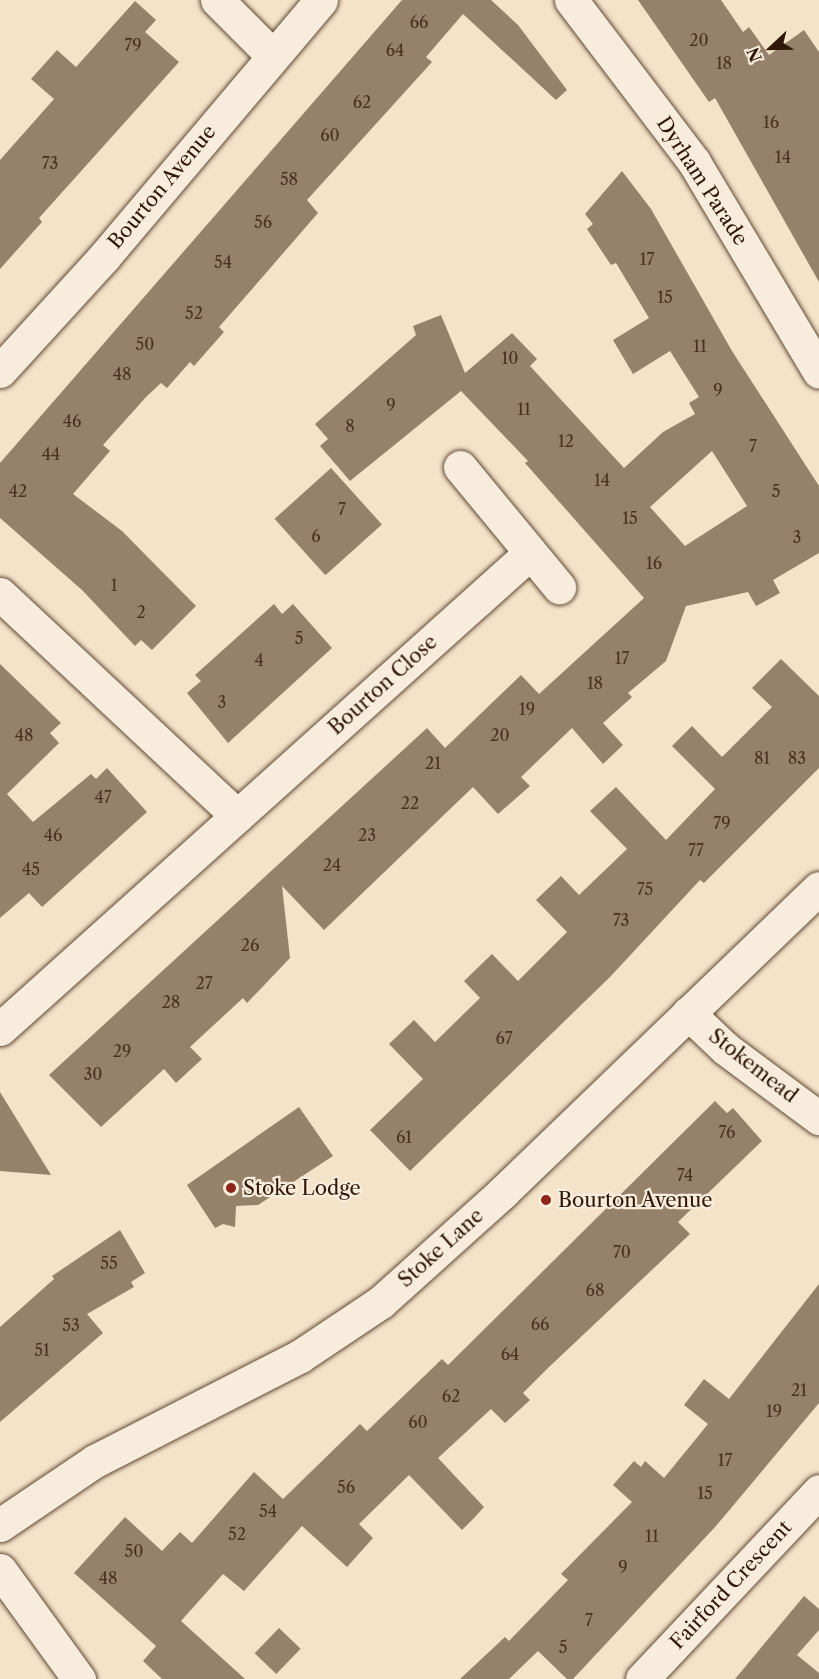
<!DOCTYPE html>
<html>
<head>
<meta charset="utf-8">
<style>
  body { margin:0 }
  #map { position:relative; width:819px; height:1679px; overflow:hidden; background:#f4e3c9; font-family:"Libre Caslon Text",serif }
  div>[style] { position:absolute }
  .building>* { inset:0; background:#96816b; transform-origin:0 0 }
  .roads { filter:drop-shadow(0 0 2px #614a37) drop-shadow(0 0 2px #614a37) }
  .minor>* { height:33px; margin:-16.5px; padding:0 16.5px; transform-origin:16.5px; border-radius:16.5px; background:#f8eddc }
  .dots>* { width:16px; height:16px; translate:-50% -50%; box-sizing:border-box; border:3px solid #f8eddc; border-radius:50% }
  span { translate:-50% -50%; white-space:nowrap; text-align:center; line-height:1.15; -webkit-text-stroke:4.5px #f8eddc; paint-order:stroke }
  .number-label { font-size:16px; color:#4a321f }
  .number-label span { -webkit-text-stroke-width:0 }
  .street-label { font-size:20px; color:#301706 }
  .poi-label { font-size:20px; color:#301706 }
  .left { translate:0 -50%; text-align:left }
  .north { position:absolute; left:741px; top:18px; width:60px; height:60px; -webkit-text-stroke:4px #f8eddc; paint-order:stroke; rotate:248deg; font-size:16px; font-weight:700; line-height:24px; text-align:center; color:#301706 }
  .north::after { content:''; display:block; margin:auto; width:21px; height:27px; background:#301706; clip-path:polygon(50% 0,100% 100%,50% 72%,0 100%) }
</style>
</head>
<body>
<div id="map">
  <div class="building">
    <div style="clip-path:polygon(402px 0,491px 0,518px 25px,567px 90px,556px 100px,463px 14px,426px 57px,432px 62px,307px 200px,318px 213px,219px 327px,224px 332px,194px 366px,190px 362px,167px 388px,161px 383px,146px 397px,103px 445px,110px 451px,73px 494px,122px 531px,196px 606px,152px 650px,141px 640px,135px 646px,82px 590px,0 518px,0 463px)"></div>
    <div style="clip-path:polygon(638px 0,721px 0,743px 32px,749px 27px,769px 55px,804px 30px,819px 52px,819px 282px,715px 98px,709px 102px)"></div>
    <div style="clip-path:polygon(135px 1px,156px 20px,145px 32px,179px 62px,39px 218px,42px 222px,0 269px,0 160px,54px 99px,31px 79px,57px 50px,76px 67px)"></div>
    <div style="clip-path:polygon(evenodd,622px 171px,651px 209px,732px 351px,819px 486px,819px 553px,773px 580px,780px 593px,756px 606px,748px 592px,686px 606px,666px 661px,628px 693px,632px 697px,603px 723px,623px 745px,603px 764px,572px 728px,521px 777px,530px 786px,498px 814px,473px 787px,324px 930px,282px 886px,290px 958px,247px 1003px,243px 998px,190px 1047px,202px 1059px,176px 1083px,164px 1069px,101px 1127px,49px 1075px,427px 728px,445px 748px,521px 675px,539px 694px,644px 598px,525px 463px,528px 461px,461px 391px,350px 481px,320px 446px,328px 439px,315px 424px,416px 335px,413px 326px,441px 315px,465px 373px,512px 333px,537px 359px,530px 366px,624px 468px,663px 432px,695px 414px,689px 403px,699px 397px,670px 351px,633px 374px,613px 340px,649px 318px,616px 263px,611px 265px,587px 229px,593px 224px,585px 214px,622px 171px,712px 451px,747px 506px,685px 546px,650px 507px,712px 451px)"></div>
    <div style="left:331px;top:468px;width:76px;height:76px;rotate:48deg"></div>
    <div style="clip-path:polygon(274px 604px,282px 614px,293px 604px,332px 648px,228px 743px,187px 693px,201px 681px,195px 675px)"></div>
    <div style="clip-path:polygon(781px 659px,819px 696px,819px 768px,704px 883px,700px 880px,610px 977px,410px 1171px,370px 1130px,423px 1079px,389px 1044px,414px 1020px,435px 1042px,480px 998px,464px 981px,492px 954px,518px 981px,567px 932px,536px 900px,561px 876px,579px 895px,627px 849px,590px 811px,616px 787px,666px 840px,715px 789px,672px 746px,692px 726px,722px 757px,772px 707px,752px 688px)"></div>
    <div style="clip-path:polygon(0 664px,61px 723px,50px 733px,59px 743px,7px 794px,33px 822px,91px 774px,96px 779px,107px 768px,147px 812px,42px 907px,29px 893px,0 918px)"></div>
    <div style="clip-path:polygon(0 1092px,51px 1175px,0 1171px)"></div>
    <div style="clip-path:polygon(715px 1101px,727px 1113px,733px 1108px,762px 1141px,678px 1222px,690px 1234px,548px 1368px,523px 1393px,530px 1400px,505px 1423px,491px 1409px,438px 1458px,484px 1507px,474px 1518px,462px 1530px,409px 1475px,359px 1524px,373px 1538px,347px 1567px,302px 1526px,244px 1591px,223px 1574px,181px 1621px,245px 1679px,162px 1679px,143px 1661px,156px 1646px,74px 1573px,125px 1517px,162px 1551px,180px 1532px,192px 1543px,254px 1472px,283px 1499px,360px 1424px,367px 1431px,442px 1359px,448px 1365px)"></div>
    <div style="clip-path:polygon(299px 1107px,333px 1156px,258px 1205px,236px 1206px,235px 1227px,223px 1224px,215px 1228px,187px 1185px)"></div>
    <div style="clip-path:polygon(120px 1230px,145px 1273px,131px 1282px,134px 1287px,87px 1314px,103px 1333px,0 1422px,0 1327px,54px 1279px,52px 1276px)"></div>
    <div style="clip-path:polygon(819px 1284px,819px 1403px,716px 1526px,573px 1679px,567px 1679px,538px 1651px,509px 1679px,460px 1679px,505px 1637px,509px 1641px,568px 1580px,561px 1574px,632px 1502px,613px 1485px,634px 1461px,641px 1467px,645px 1461px,664px 1478px,708px 1424px,684px 1405px,704px 1379px,729px 1399px)"></div>
    <div style="clip-path:polygon(804px 1596px,819px 1609px,819px 1630px,797px 1655px,819px 1673px,819px 1679px,735px 1679px)"></div>
    <div style="left:279px;top:1628px;width:30px;height:35px;rotate:44deg"></div>
  </div>
  <div class="roads">
    <div class="minor">
      <div style="left:217px;top:0;width:78px;rotate:45deg"></div>
      <div style="left:571px;top:0;width:203px;rotate:52.8deg"></div>
      <div style="left:694px;top:162px;width:244px;rotate:59.2deg"></div>
      <div style="left:0;top:371px;width:154px;rotate:-47.6deg"></div>
      <div style="left:104px;top:257px;width:336px;rotate:-49.8deg"></div>
      <div style="left:460px;top:467px;width:156px;rotate:50.5deg"></div>
      <div style="left:0;top:594px;width:325px;rotate:43.1deg"></div>
      <div style="left:688px;top:1013px;width:52px;rotate:43.5deg"></div>
      <div style="left:726px;top:1049px;width:116px;rotate:36.6deg"></div>
      <div style="left:0;top:1029px;width:711px;rotate:-41.92deg"></div>
      <div style="left:0;top:1525px;width:115px;rotate:-34deg"></div>
      <div style="left:95px;top:1461px;width:230px;rotate:-27.1deg"></div>
      <div style="left:300px;top:1356px;width:97px;rotate:-33.7deg"></div>
      <div style="left:381px;top:1302px;width:164px;rotate:-42deg"></div>
      <div style="left:503px;top:1192px;width:438px;rotate:-43.9deg"></div>
      <div style="left:0;top:1570px;width:135px;rotate:54.1deg"></div>
      <div style="left:642px;top:1679px;width:258px;rotate:-46.7deg"></div>
    </div>
  </div>
  <div class="dots">
    <div style="left:231px;top:1188px;background:#8f2418"></div>
    <div style="left:546px;top:1200px;background:#8f2418"></div>
  </div>
  <div class="number-label">
    <span style="left:419px;top:22px">66</span>
    <span style="left:699px;top:40px">20</span>
    <span style="left:133px;top:45px">79</span>
    <span style="left:395px;top:50px">64</span>
    <span style="left:724px;top:63px">18</span>
    <span style="left:362px;top:102px">62</span>
    <span style="left:771px;top:122px">16</span>
    <span style="left:330px;top:135px">60</span>
    <span style="left:783px;top:157px">14</span>
    <span style="left:50px;top:163px">73</span>
    <span style="left:289px;top:179px">58</span>
    <span style="left:263px;top:222px">56</span>
    <span style="left:647px;top:259px">17</span>
    <span style="left:223px;top:262px">54</span>
    <span style="left:665px;top:297px">15</span>
    <span style="left:194px;top:313px">52</span>
    <span style="left:145px;top:344px">50</span>
    <span style="left:700px;top:346px">11</span>
    <span style="left:510px;top:358px">10</span>
    <span style="left:122px;top:374px">48</span>
    <span style="left:718px;top:390px">9</span>
    <span style="left:391px;top:405px">9</span>
    <span style="left:524px;top:409px">11</span>
    <span style="left:72px;top:421px">46</span>
    <span style="left:350px;top:426px">8</span>
    <span style="left:566px;top:441px">12</span>
    <span style="left:753px;top:446px">7</span>
    <span style="left:51px;top:454px">44</span>
    <span style="left:602px;top:480px">14</span>
    <span style="left:18px;top:491px">42</span>
    <span style="left:776px;top:491px">5</span>
    <span style="left:342px;top:509px">7</span>
    <span style="left:630px;top:518px">15</span>
    <span style="left:316px;top:536px">6</span>
    <span style="left:797px;top:537px">3</span>
    <span style="left:654px;top:563px">16</span>
    <span style="left:114px;top:585px">1</span>
    <span style="left:141px;top:612px">2</span>
    <span style="left:299px;top:638px">5</span>
    <span style="left:622px;top:658px">17</span>
    <span style="left:259px;top:660px">4</span>
    <span style="left:595px;top:683px">18</span>
    <span style="left:222px;top:702px">3</span>
    <span style="left:527px;top:709px">19</span>
    <span style="left:24px;top:735px">48</span>
    <span style="left:500px;top:735px">20</span>
    <span style="left:762px;top:758px">81</span>
    <span style="left:797px;top:758px">83</span>
    <span style="left:433px;top:763px">21</span>
    <span style="left:103px;top:797px">47</span>
    <span style="left:410px;top:803px">22</span>
    <span style="left:722px;top:823px">79</span>
    <span style="left:53px;top:835px">46</span>
    <span style="left:367px;top:835px">23</span>
    <span style="left:696px;top:850px">77</span>
    <span style="left:332px;top:865px">24</span>
    <span style="left:31px;top:869px">45</span>
    <span style="left:645px;top:889px">75</span>
    <span style="left:621px;top:920px">73</span>
    <span style="left:250px;top:945px">26</span>
    <span style="left:204px;top:983px">27</span>
    <span style="left:171px;top:1002px">28</span>
    <span style="left:504px;top:1038px">67</span>
    <span style="left:122px;top:1051px">29</span>
    <span style="left:93px;top:1074px">30</span>
    <span style="left:727px;top:1132px">76</span>
    <span style="left:404px;top:1137px">61</span>
    <span style="left:685px;top:1175px">74</span>
    <span style="left:622px;top:1252px">70</span>
    <span style="left:109px;top:1263px">55</span>
    <span style="left:595px;top:1290px">68</span>
    <span style="left:540px;top:1324px">66</span>
    <span style="left:71px;top:1325px">53</span>
    <span style="left:42px;top:1350px">51</span>
    <span style="left:510px;top:1354px">64</span>
    <span style="left:799px;top:1390px">21</span>
    <span style="left:451px;top:1396px">62</span>
    <span style="left:774px;top:1411px">19</span>
    <span style="left:418px;top:1422px">60</span>
    <span style="left:725px;top:1460px">17</span>
    <span style="left:346px;top:1487px">56</span>
    <span style="left:705px;top:1493px">15</span>
    <span style="left:268px;top:1511px">54</span>
    <span style="left:237px;top:1534px">52</span>
    <span style="left:652px;top:1536px">11</span>
    <span style="left:134px;top:1551px">50</span>
    <span style="left:623px;top:1567px">9</span>
    <span style="left:108px;top:1578px">48</span>
    <span style="left:589px;top:1620px">7</span>
    <span style="left:563px;top:1647px">5</span>
  </div>
  <div class="street-label">
    <span style="left:702px;top:181px;rotate:57deg">Dyrham Parade</span>
    <span style="left:162px;top:187px;rotate:-50deg">Bourton Avenue</span>
    <span style="left:383px;top:685px;rotate:-42deg">Bourton Close</span>
    <span style="left:753px;top:1066px;rotate:38deg">Stokemead</span>
    <span style="left:441px;top:1248px;rotate:-42deg">Stoke Lane</span>
    <span style="left:731px;top:1585px;rotate:-47deg">Fairford Crescent</span>
  </div>
  <div class="poi-label">
    <span class="left" style="left:243px;top:1188px">Stoke Lodge</span>
    <span class="left" style="left:558px;top:1200px">Bourton Avenue</span>
  </div>
  <div class="north">N</div>
</div>
</body>
</html>
